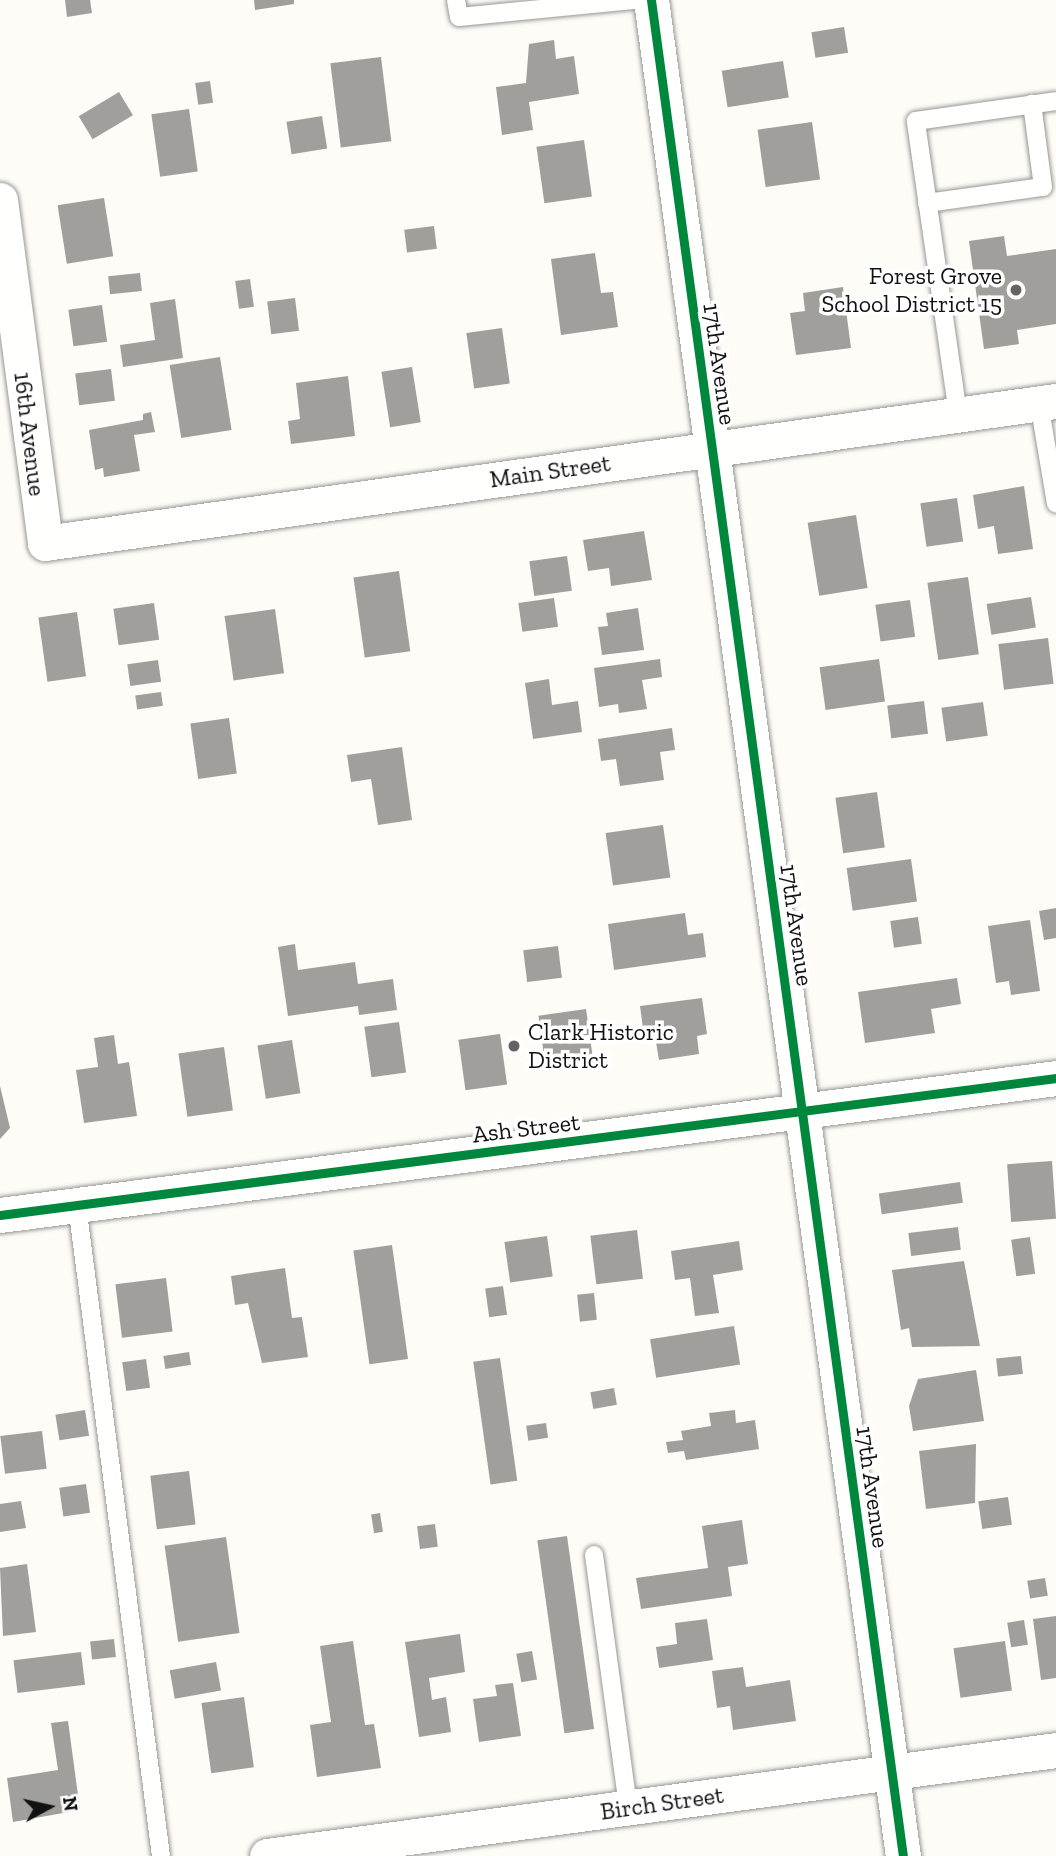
<!DOCTYPE html>
<html>
<head>
<meta charset="utf-8">
<style>
  body { margin:0 }
  #map { position:relative; width:1056px; height:1856px; overflow:hidden; background:#fdfcf7; font-family:"Zilla Slab",serif }
  div>[style] { position:absolute }
  .building>* { inset:0; background:#a19f9c; transform-origin:0 0 }
  .roads { filter:drop-shadow(0 0 2px #979795) drop-shadow(0 0 2px #979795) }
  .service>* { height:18px; margin:-9px; padding:0 9px; transform-origin:9px; border-radius:9px; background:#fffffe }
  .minor>* { height:35px; margin:-17.5px; padding:0 17.5px; transform-origin:17.5px; border-radius:17.5px; background:#fffffe }
  .cycleway>* { height:9px; margin:-4.5px; padding:0 4.5px; transform-origin:4.5px; border-radius:4.5px; background:#00873e }
  .dots>* { width:19px; height:19px; translate:-50% -50%; box-sizing:border-box; border:4px solid #fff; border-radius:50% }
  span { translate:-50% -50%; white-space:nowrap; text-align:center; line-height:1.15; -webkit-text-stroke:7px #fff; paint-order:stroke }
  .poi-label { font-size:24px; color:#111 }
  .right { translate:-100% -50%; text-align:right }
  .left { translate:0 -50%; text-align:left }
  .street-label { font-size:24px; color:#111 }
  .north { position:absolute; left:14px; top:1772px; width:70px; height:70px; -webkit-text-stroke:5px #fff; paint-order:stroke; rotate:82deg; font-size:19px; font-weight:700; line-height:28px; text-align:center; color:#111 }
  .north::after { content:''; display:block; margin:auto; width:24px; height:32px; background:#111; clip-path:polygon(50% 0,100% 100%,50% 72%,0 100%) }
</style>
</head>
<body>
<div id="map">
  <div class="building">
    <div style="clip-path:polygon(65px 0,90px 0,92px 13px,67px 17px)"></div>
    <div style="clip-path:polygon(254px 0,294px 0,294px 4px,255px 10px)"></div>
    <div style="left:844px;top:27px;width:26px;height:33px;rotate:81deg"></div>
    <div style="clip-path:polygon(554px 40px,556px 59px,574px 56px,579px 94px,529px 102px,533px 130px,502px 135px,496px 87px,526px 83px,529px 44px)"></div>
    <div style="left:381px;top:57px;width:85px;height:51px;rotate:83deg"></div>
    <div style="left:783px;top:61px;width:37px;height:62px;rotate:81deg"></div>
    <div style="left:210px;top:81px;width:22px;height:15px;rotate:82deg"></div>
    <div style="left:119px;top:92px;width:27px;height:47px;rotate:59deg"></div>
    <div style="left:189px;top:109px;width:63px;height:38px;rotate:82deg"></div>
    <div style="left:322px;top:116px;width:33px;height:36px;rotate:81deg"></div>
    <div style="left:812px;top:122px;width:58px;height:55px;rotate:82deg"></div>
    <div style="left:584px;top:140px;width:57px;height:48px;rotate:82deg"></div>
    <div style="left:104px;top:198px;width:59px;height:47px;rotate:81deg"></div>
    <div style="left:434px;top:226px;width:23px;height:30px;rotate:83deg"></div>
    <div style="clip-path:polygon(1004px 236px,1007px 256px,1056px 249px,1056px 324px,1017px 330px,1019px 344px,984px 349px,969px 241px)"></div>
    <div style="clip-path:polygon(595px 253px,601px 293px,613px 292px,618px 327px,561px 335px,551px 259px)"></div>
    <div style="left:140px;top:273px;width:18px;height:32px;rotate:84deg"></div>
    <div style="left:250px;top:279px;width:28px;height:15px;rotate:82deg"></div>
    <div style="clip-path:polygon(843px 287px,851px 348px,796px 355px,790px 313px,805px 311px,803px 293px)"></div>
    <div style="left:295px;top:298px;width:33px;height:28px;rotate:83deg"></div>
    <div style="clip-path:polygon(175px 299px,183px 358px,123px 367px,120px 345px,155px 340px,150px 303px)"></div>
    <div style="left:102px;top:305px;width:37px;height:34px;rotate:82deg"></div>
    <div style="left:502px;top:328px;width:56px;height:36px;rotate:82deg"></div>
    <div style="left:220px;top:357px;width:74px;height:51px;rotate:81deg"></div>
    <div style="left:412px;top:367px;width:56px;height:31px;rotate:81deg"></div>
    <div style="left:111px;top:369px;width:32px;height:36px;rotate:83deg"></div>
    <div style="clip-path:polygon(348px 376px,355px 436px,291px 444px,288px 421px,300px 419px,296px 383px)"></div>
    <div style="clip-path:polygon(151px 412px,155px 432px,134px 435px,140px 471px,104px 477px,103px 468px,95px 470px,89px 430px,143px 420px,143px 414px)"></div>
    <div style="clip-path:polygon(1024px 486px,1033px 549px,998px 554px,994px 526px,978px 529px,973px 495px)"></div>
    <div style="left:957px;top:498px;width:44px;height:37px;rotate:82deg"></div>
    <div style="left:856px;top:515px;width:74px;height:49px;rotate:81deg"></div>
    <div style="clip-path:polygon(644px 531px,652px 580px,611px 586px,609px 568px,588px 571px,583px 540px)"></div>
    <div style="left:567px;top:556px;width:35px;height:38px;rotate:82deg"></div>
    <div style="left:399px;top:571px;width:81px;height:46px;rotate:82deg"></div>
    <div style="left:968px;top:577px;width:78px;height:41px;rotate:82deg"></div>
    <div style="left:1031px;top:597px;width:31px;height:45px;rotate:81deg"></div>
    <div style="left:554px;top:598px;width:29px;height:36px;rotate:82deg"></div>
    <div style="left:910px;top:600px;width:37px;height:35px;rotate:82deg"></div>
    <div style="left:154px;top:603px;width:37px;height:41px;rotate:82deg"></div>
    <div style="clip-path:polygon(638px 608px,644px 650px,602px 655px,598px 627px,608px 626px,606px 613px)"></div>
    <div style="left:275px;top:609px;width:65px;height:51px;rotate:82deg"></div>
    <div style="left:77px;top:612px;width:65px;height:39px;rotate:82deg"></div>
    <div style="left:1048px;top:638px;width:46px;height:50px;rotate:83deg"></div>
    <div style="clip-path:polygon(660px 659px,662px 677px,642px 680px,647px 709px,619px 713px,618px 704px,599px 707px,594px 668px)"></div>
    <div style="left:879px;top:659px;width:43px;height:60px;rotate:82deg"></div>
    <div style="left:158px;top:660px;width:22px;height:31px;rotate:82deg"></div>
    <div style="clip-path:polygon(549px 679px,552px 705px,578px 701px,582px 732px,533px 739px,525px 683px)"></div>
    <div style="left:161px;top:692px;width:14px;height:26px;rotate:82deg"></div>
    <div style="left:924px;top:701px;width:33px;height:37px;rotate:83deg"></div>
    <div style="left:983px;top:702px;width:34px;height:42px;rotate:82deg"></div>
    <div style="left:229px;top:718px;width:56px;height:39px;rotate:82deg"></div>
    <div style="clip-path:polygon(672px 728px,675px 750px,660px 752px,664px 780px,620px 786px,616px 759px,601px 761px,598px 739px)"></div>
    <div style="clip-path:polygon(402px 747px,412px 820px,378px 825px,371px 779px,351px 782px,347px 755px)"></div>
    <div style="left:877px;top:792px;width:56px;height:42px;rotate:82deg"></div>
    <div style="left:663px;top:825px;width:53px;height:58px;rotate:82deg"></div>
    <div style="left:911px;top:859px;width:43px;height:65px;rotate:82deg"></div>
    <div style="clip-path:polygon(1056px 908px,1056px 938px,1044px 940px,1039px 911px)"></div>
    <div style="clip-path:polygon(685px 913px,688px 935px,703px 933px,706px 957px,614px 970px,608px 924px)"></div>
    <div style="left:918px;top:917px;width:27px;height:28px;rotate:82deg"></div>
    <div style="clip-path:polygon(1030px 920px,1040px 991px,1011px 995px,1009px 981px,996px 983px,988px 926px)"></div>
    <div style="clip-path:polygon(295px 944px,298px 970px,355px 962px,358px 984px,393px 979px,397px 1010px,359px 1015px,358px 1006px,288px 1016px,278px 947px)"></div>
    <div style="left:558px;top:946px;width:32px;height:35px;rotate:83deg"></div>
    <div style="clip-path:polygon(957px 978px,961px 1004px,931px 1009px,935px 1033px,865px 1043px,858px 992px)"></div>
    <div style="clip-path:polygon(702px 998px,707px 1034px,697px 1036px,699px 1054px,659px 1060px,656px 1042px,645px 1043px,640px 1006px)"></div>
    <div style="left:586px;top:1009px;width:56px;height:48px;rotate:82deg"></div>
    <div style="left:399px;top:1022px;width:51px;height:35px;rotate:82deg"></div>
    <div style="left:500px;top:1034px;width:51px;height:42px;rotate:82deg"></div>
    <div style="clip-path:polygon(114px 1035px,118px 1064px,129px 1062px,137px 1116px,84px 1123px,76px 1070px,98px 1067px,94px 1038px)"></div>
    <div style="left:292px;top:1040px;width:54px;height:35px;rotate:81deg"></div>
    <div style="left:224px;top:1047px;width:64px;height:46px;rotate:82deg"></div>
    <div style="clip-path:polygon(0 1086px,10px 1128px,0 1139px)"></div>
    <div style="left:1052px;top:1161px;width:58px;height:45px;rotate:86deg"></div>
    <div style="left:960px;top:1182px;width:21px;height:82px;rotate:82deg"></div>
    <div style="left:958px;top:1227px;width:23px;height:50px;rotate:83deg"></div>
    <div style="left:637px;top:1230px;width:49px;height:47px;rotate:83deg"></div>
    <div style="left:547px;top:1236px;width:41px;height:43px;rotate:82deg"></div>
    <div style="left:1030px;top:1237px;width:37px;height:19px;rotate:82deg"></div>
    <div style="clip-path:polygon(739px 1241px,743px 1270px,713px 1275px,719px 1313px,695px 1316px,690px 1278px,675px 1280px,671px 1251px)"></div>
    <div style="left:392px;top:1245px;width:115px;height:39px;rotate:82deg"></div>
    <div style="clip-path:polygon(964px 1261px,980px 1346px,912px 1347px,909px 1328px,901px 1330px,892px 1270px)"></div>
    <div style="clip-path:polygon(285px 1268px,292px 1318px,302px 1317px,308px 1357px,262px 1363px,248px 1303px,235px 1305px,231px 1276px)"></div>
    <div style="left:166px;top:1278px;width:54px;height:51px;rotate:83deg"></div>
    <div style="left:503px;top:1286px;width:29px;height:18px;rotate:82deg"></div>
    <div style="left:594px;top:1293px;width:27px;height:17px;rotate:84deg"></div>
    <div style="left:734px;top:1326px;width:39px;height:85px;rotate:81deg"></div>
    <div style="left:189px;top:1352px;width:13px;height:26px;rotate:81deg"></div>
    <div style="left:1021px;top:1356px;width:18px;height:25px;rotate:84deg"></div>
    <div style="left:500px;top:1358px;width:124px;height:27px;rotate:82deg"></div>
    <div style="left:146px;top:1359px;width:29px;height:24px;rotate:82deg"></div>
    <div style="clip-path:polygon(976px 1370px,984px 1421px,913px 1431px,909px 1406px,918px 1379px)"></div>
    <div style="left:614px;top:1388px;width:17px;height:24px;rotate:80deg"></div>
    <div style="left:85px;top:1410px;width:26px;height:30px;rotate:81deg"></div>
    <div style="clip-path:polygon(735px 1410px,736px 1423px,755px 1420px,759px 1449px,686px 1460px,684px 1451px,668px 1453px,666px 1442px,683px 1440px,681px 1431px,711px 1426px,709px 1413px)"></div>
    <div style="left:546px;top:1423px;width:15px;height:20px;rotate:82deg"></div>
    <div style="left:42px;top:1431px;width:38px;height:42px;rotate:83deg"></div>
    <div style="clip-path:polygon(976px 1444px,975px 1503px,926px 1509px,919px 1451px)"></div>
    <div style="left:189px;top:1471px;width:54px;height:39px;rotate:83deg"></div>
    <div style="left:86px;top:1484px;width:29px;height:27px;rotate:82deg"></div>
    <div style="left:1008px;top:1497px;width:28px;height:30px;rotate:82deg"></div>
    <div style="clip-path:polygon(21px 1501px,26px 1528px,0 1532px,0 1504px)"></div>
    <div style="left:380px;top:1513px;width:19px;height:9px;rotate:81deg"></div>
    <div style="clip-path:polygon(742px 1520px,748px 1564px,728px 1567px,732px 1596px,641px 1609px,636px 1578px,708px 1568px,702px 1526px)"></div>
    <div style="left:435px;top:1524px;width:23px;height:18px;rotate:83deg"></div>
    <div style="left:567px;top:1536px;width:195px;height:30px;rotate:82deg"></div>
    <div style="left:226px;top:1537px;width:97px;height:62px;rotate:82deg"></div>
    <div style="clip-path:polygon(27px 1564px,36px 1632px,3px 1636px,0 1568px)"></div>
    <div style="left:1045px;top:1578px;width:18px;height:18px;rotate:81deg"></div>
    <div style="clip-path:polygon(1056px 1616px,1056px 1678px,1041px 1680px,1033px 1619px)"></div>
    <div style="clip-path:polygon(707px 1619px,713px 1660px,659px 1668px,656px 1647px,677px 1644px,675px 1623px)"></div>
    <div style="left:1024px;top:1620px;width:25px;height:17px;rotate:81deg"></div>
    <div style="clip-path:polygon(460px 1634px,465px 1672px,429px 1678px,432px 1700px,446px 1697px,451px 1732px,419px 1737px,405px 1642px)"></div>
    <div style="left:114px;top:1639px;width:18px;height:24px;rotate:84deg"></div>
    <div style="clip-path:polygon(353px 1641px,365px 1725px,374px 1724px,381px 1768px,317px 1777px,310px 1725px,331px 1722px,320px 1646px)"></div>
    <div style="left:1005px;top:1641px;width:50px;height:52px;rotate:82deg"></div>
    <div style="left:532px;top:1651px;width:29px;height:16px;rotate:80deg"></div>
    <div style="left:81px;top:1652px;width:33px;height:68px;rotate:83deg"></div>
    <div style="left:216px;top:1662px;width:29px;height:47px;rotate:80deg"></div>
    <div style="clip-path:polygon(743px 1667px,746px 1687px,790px 1680px,796px 1721px,733px 1730px,730px 1706px,717px 1708px,712px 1671px)"></div>
    <div style="clip-path:polygon(513px 1683px,521px 1736px,479px 1742px,473px 1699px,497px 1696px,495px 1685px)"></div>
    <div style="left:244px;top:1697px;width:71px;height:43px;rotate:82deg"></div>
    <div style="clip-path:polygon(68px 1721px,80px 1810px,13px 1822px,7px 1778px,58px 1770px,51px 1723px)"></div>
  </div>
  <div class="roads">
    <div class="service">
      <div style="left:456px;top:0;width:17px;rotate:80deg"></div>
      <div style="left:459px;top:17px;width:175px;rotate:-5.6deg"></div>
      <div style="left:927px;top:203px;width:117px;rotate:-7.9deg"></div>
      <div style="left:1043px;top:187px;width:84px;rotate:-97.5deg"></div>
      <div style="left:1039px;top:403px;width:102px;rotate:80.4deg"></div>
      <div style="left:958px;top:414px;width:296px;rotate:-98.2deg"></div>
      <div style="left:916px;top:121px;width:141px;rotate:-8.1deg"></div>
      <div style="left:77px;top:1205px;width:656px;rotate:82.65deg"></div>
      <div style="left:594px;top:1555px;width:254px;rotate:82.3deg"></div>
    </div>
    <div class="minor">
      <div style="left:651px;top:0;width:1873px;rotate:82.27deg"></div>
      <div style="left:0;top:200px;width:346px;rotate:82.5deg"></div>
      <div style="left:45px;top:543px;width:1021px;rotate:-8deg"></div>
      <div style="left:0;top:1215px;width:1065px;rotate:-7.39deg"></div>
      <div style="left:267px;top:1856px;width:796px;rotate:-7.65deg"></div>
    </div>
  </div>
  <div class="cycleway">
    <div style="left:651px;top:0;width:1873px;rotate:82.27deg"></div>
    <div style="left:0;top:1215px;width:1065px;rotate:-7.39deg"></div>
  </div>
  <div class="dots">
    <div style="left:1016px;top:290px;background:#646362"></div>
    <div style="left:514px;top:1046px;background:#646362"></div>
  </div>
  <div class="poi-label">
    <span class="right" style="left:1002px;top:290px">Forest Grove<br>School District 15</span>
    <span class="left" style="left:528px;top:1046px">Clark Historic<br>District</span>
  </div>
  <div class="street-label">
    <span style="left:720px;top:364px;rotate:82deg">17th Avenue</span>
    <span style="left:30px;top:434px;rotate:83deg">16th Avenue</span>
    <span style="left:550px;top:471px;rotate:-8deg">Main Street</span>
    <span style="left:797px;top:925px;rotate:82deg">17th Avenue</span>
    <span style="left:526px;top:1128px;rotate:-7deg">Ash Street</span>
    <span style="left:873px;top:1487px;rotate:82deg">17th Avenue</span>
    <span style="left:662px;top:1803px;rotate:-8deg">Birch Street</span>
  </div>
  <div class="north">N</div>
</div>
</body>
</html>
